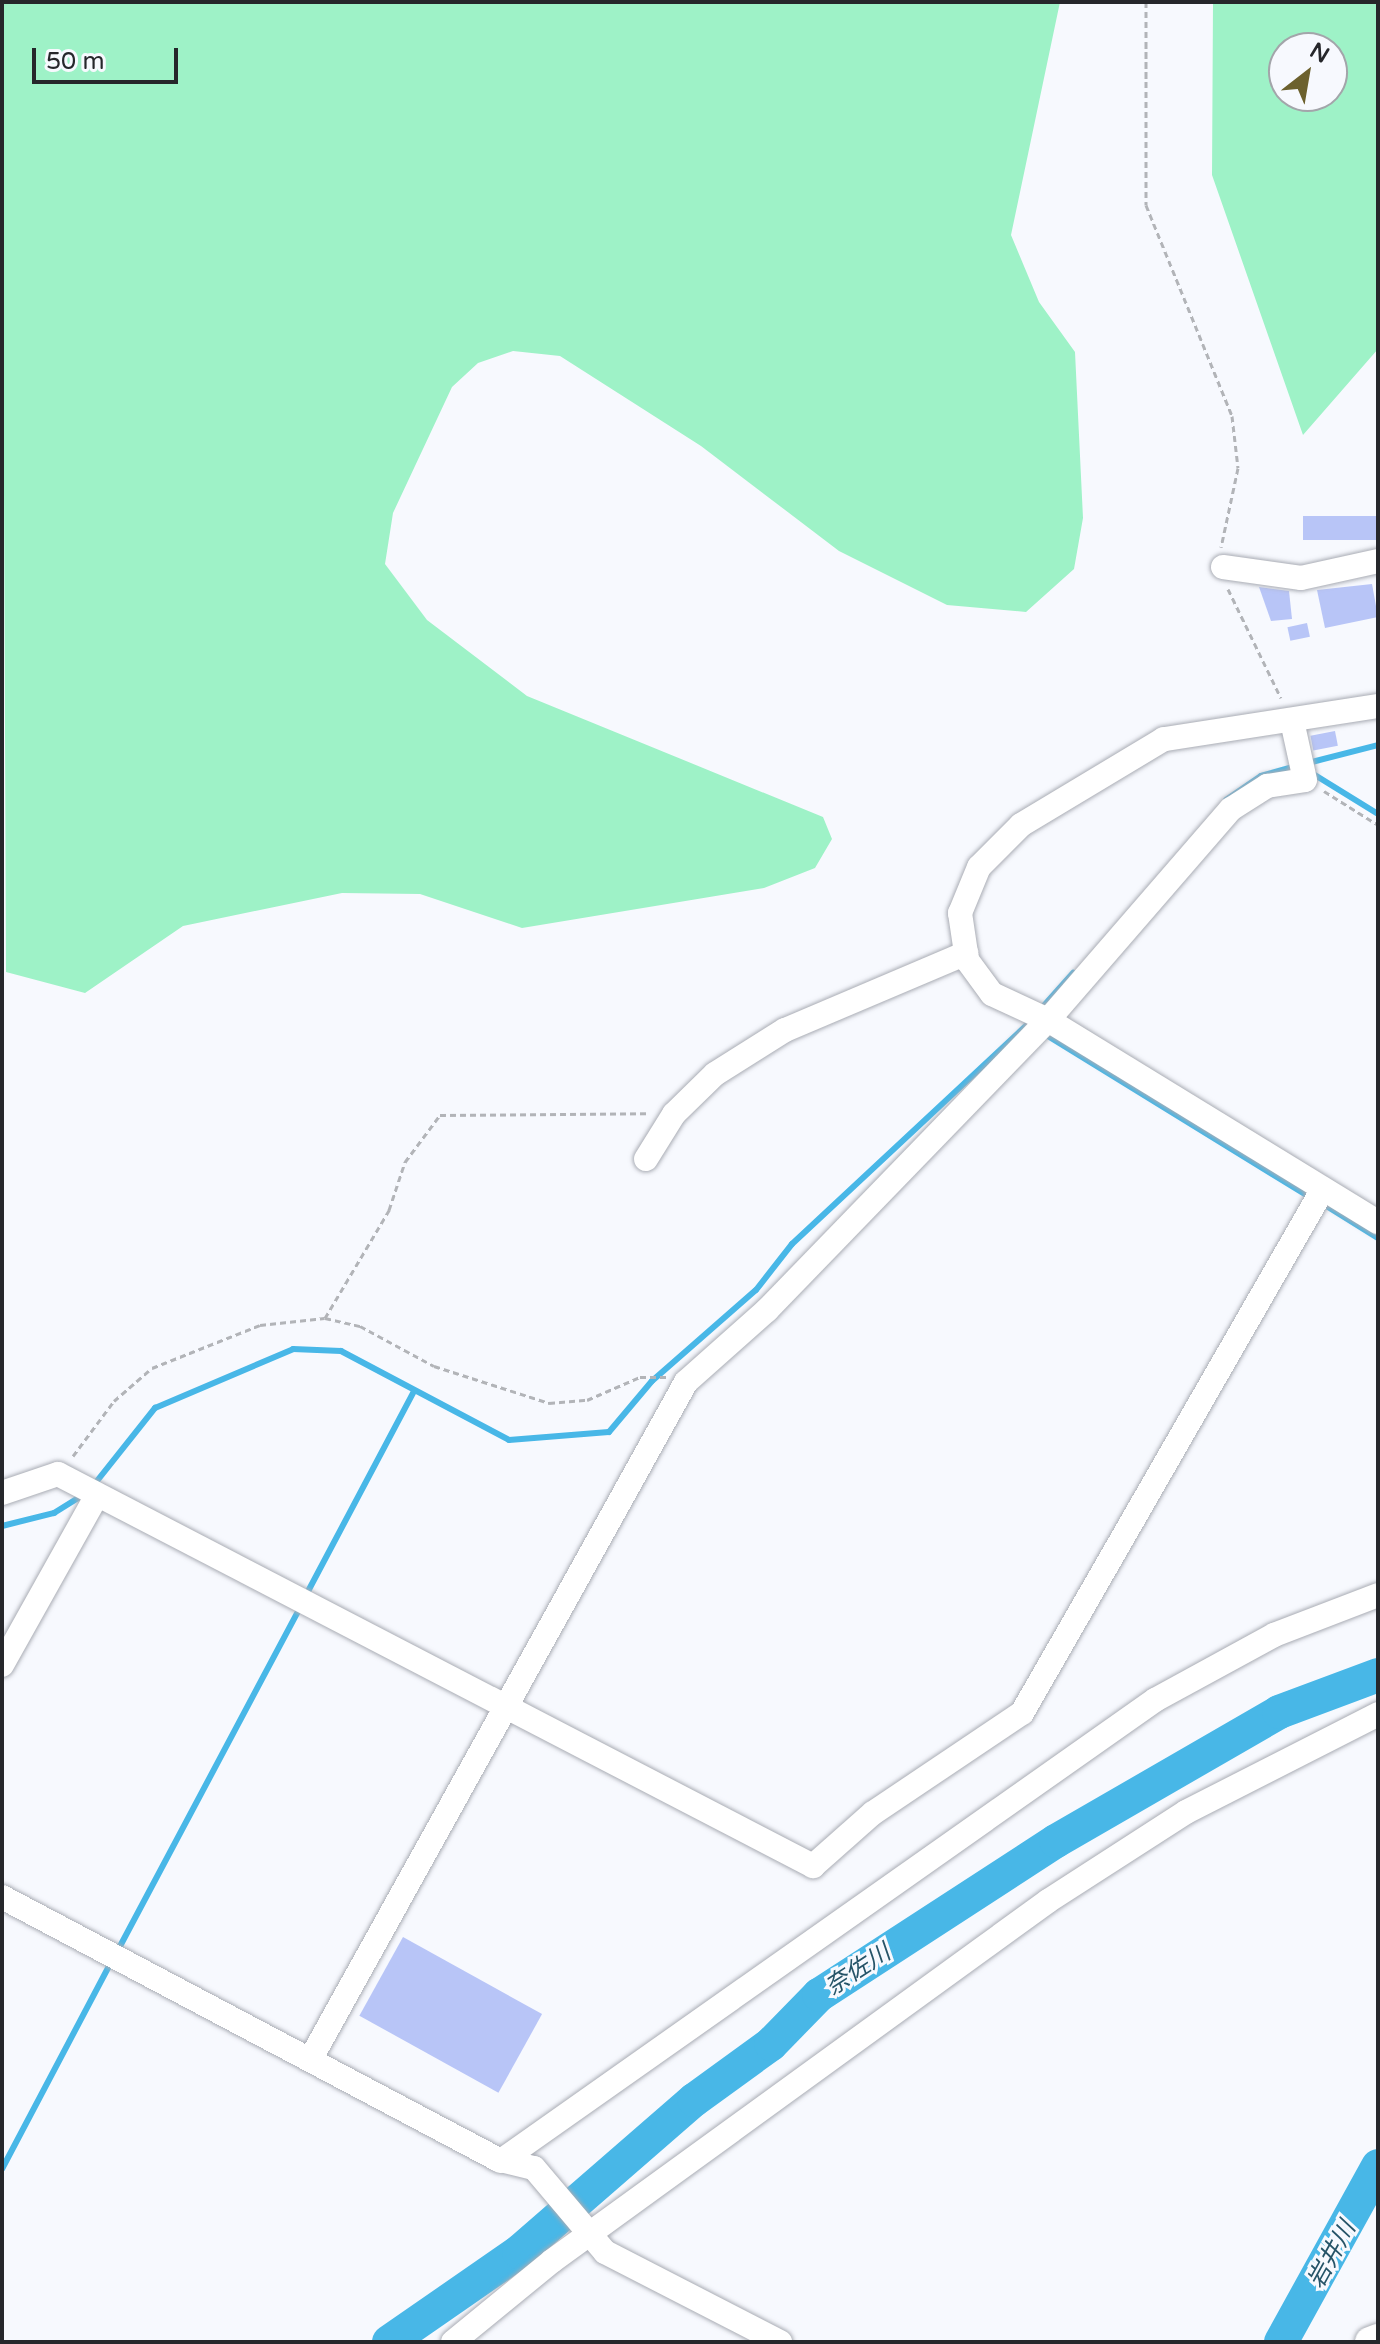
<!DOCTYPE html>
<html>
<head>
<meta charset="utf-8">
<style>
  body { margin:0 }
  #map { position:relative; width:1380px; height:2344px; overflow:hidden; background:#f7f9fe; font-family:"Varela Round","Noto Sans JP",sans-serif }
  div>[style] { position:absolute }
  .green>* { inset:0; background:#9ef2c7 }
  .stream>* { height:6px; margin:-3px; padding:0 3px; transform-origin:3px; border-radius:3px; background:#48b7e7 }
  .river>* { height:34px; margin:-17px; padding:0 17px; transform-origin:17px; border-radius:17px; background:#48b7e7 }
  .building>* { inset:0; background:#b8c5f7; transform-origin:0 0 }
  .path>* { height:3px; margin-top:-1.5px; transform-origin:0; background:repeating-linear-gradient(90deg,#b2b4b8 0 6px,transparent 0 10px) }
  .roads { filter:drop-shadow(0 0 2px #a9acb4) drop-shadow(0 0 2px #a9acb4) }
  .minor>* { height:24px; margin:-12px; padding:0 12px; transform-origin:12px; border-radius:12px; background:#fff }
  .major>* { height:30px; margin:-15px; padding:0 15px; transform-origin:15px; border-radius:15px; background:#fff }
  span { translate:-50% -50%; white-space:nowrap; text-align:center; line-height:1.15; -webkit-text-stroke:6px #f7f9fe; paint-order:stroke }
  .water-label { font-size:24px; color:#265468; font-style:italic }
  .frame { position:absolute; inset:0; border:4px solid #26272b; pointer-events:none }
  .north { position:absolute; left:1268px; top:32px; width:80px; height:80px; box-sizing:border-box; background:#f7f9fe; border:2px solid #a3a5aa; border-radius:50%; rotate:31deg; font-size:22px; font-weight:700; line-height:32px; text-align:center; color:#26272b }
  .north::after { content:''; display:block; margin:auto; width:28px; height:36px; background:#6c612e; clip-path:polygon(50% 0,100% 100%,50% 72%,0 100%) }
  .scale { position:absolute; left:32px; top:48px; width:146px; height:36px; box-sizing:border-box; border:4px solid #26272b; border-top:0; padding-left:10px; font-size:24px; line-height:28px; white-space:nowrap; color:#26272b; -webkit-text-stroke:6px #f7f9fe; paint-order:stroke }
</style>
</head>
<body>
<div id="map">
  <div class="green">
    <div style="clip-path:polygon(2px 2px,1060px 2px,1011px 235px,1039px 302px,1075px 352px,1083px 518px,1074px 569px,1026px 612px,947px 605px,839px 551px,701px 446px,560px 356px,513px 351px,478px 363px,452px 387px,393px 513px,385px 564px,427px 620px,527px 696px,823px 817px,832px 839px,815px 868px,764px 888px,522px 928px,420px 894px,342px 893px,183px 926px,85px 993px,6px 972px)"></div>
    <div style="clip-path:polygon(evenodd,1213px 2px,1378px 2px,1378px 349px,1303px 435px,1212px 175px,1213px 2px,1284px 48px,1332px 48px,1332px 96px,1284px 96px,1284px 48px)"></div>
  </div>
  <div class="stream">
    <div style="left:1308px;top:763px;width:72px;rotate:-14.4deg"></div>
    <div style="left:1310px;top:772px;width:80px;rotate:31.7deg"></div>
    <div style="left:1226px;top:800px;width:42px;rotate:-34.4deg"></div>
    <div style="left:1261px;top:776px;width:37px;rotate:-16deg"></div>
    <div style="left:1040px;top:1010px;width:50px;rotate:-48.3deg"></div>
    <div style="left:1043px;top:1033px;width:313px;rotate:31.6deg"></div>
    <div style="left:1320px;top:1202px;width:68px;rotate:31.8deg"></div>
    <div style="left:93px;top:1486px;width:100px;rotate:-51.5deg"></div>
    <div style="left:155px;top:1408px;width:150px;rotate:-23.1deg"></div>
    <div style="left:293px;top:1349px;width:48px;rotate:2.4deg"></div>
    <div style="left:341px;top:1351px;width:190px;rotate:27.9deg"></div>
    <div style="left:509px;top:1440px;width:100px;rotate:-4.6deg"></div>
    <div style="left:609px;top:1432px;width:67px;rotate:-49.9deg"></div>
    <div style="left:652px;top:1381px;width:138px;rotate:-41.2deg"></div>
    <div style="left:756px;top:1290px;width:58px;rotate:-52deg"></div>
    <div style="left:792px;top:1244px;width:323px;rotate:-43deg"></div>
    <div style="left:2px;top:1526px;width:54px;rotate:-14deg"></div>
    <div style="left:54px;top:1513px;width:36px;rotate:-32deg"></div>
    <div style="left:305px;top:1597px;width:233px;rotate:-62.1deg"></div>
    <div style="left:118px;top:1950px;width:388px;rotate:-62deg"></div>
    <div style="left:2px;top:2169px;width:236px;rotate:-62.2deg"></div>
  </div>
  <div class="river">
    <div style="left:389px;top:2342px;width:158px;rotate:-34.7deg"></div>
    <div style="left:519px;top:2252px;width:232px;rotate:-41deg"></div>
    <div style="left:694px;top:2100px;width:95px;rotate:-36deg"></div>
    <div style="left:771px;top:2044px;width:69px;rotate:-45.6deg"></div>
    <div style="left:819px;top:1995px;width:283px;rotate:-33deg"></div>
    <div style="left:1056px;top:1841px;width:258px;rotate:-30deg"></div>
    <div style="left:1279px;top:1712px;width:106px;rotate:-20.5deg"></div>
    <div style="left:1281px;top:2342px;width:201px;rotate:-61.1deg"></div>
  </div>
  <div class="building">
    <div style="left:1378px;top:516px;width:24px;height:75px;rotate:90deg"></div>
    <div style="clip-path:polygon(1372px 584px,1378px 617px,1325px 628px,1317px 590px)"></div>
    <div style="clip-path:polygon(1259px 587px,1289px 591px,1292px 619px,1271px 621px)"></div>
    <div style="left:1307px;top:623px;width:14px;height:20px;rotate:78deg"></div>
    <div style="left:1335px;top:731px;width:15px;height:25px;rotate:79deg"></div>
    <div style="left:403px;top:1937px;width:159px;height:90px;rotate:29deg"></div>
  </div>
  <div class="path">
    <div style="left:1146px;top:2px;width:203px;rotate:90deg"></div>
    <div style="left:1146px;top:205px;width:228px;rotate:67.8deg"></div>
    <div style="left:1232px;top:416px;width:52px;rotate:83.4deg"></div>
    <div style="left:1238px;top:468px;width:81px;rotate:102.1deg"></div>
    <div style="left:1228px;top:589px;width:121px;rotate:64.1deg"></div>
    <div style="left:1324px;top:791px;width:64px;rotate:32.2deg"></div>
    <div style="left:325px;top:1318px;width:126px;rotate:-59.3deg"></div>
    <div style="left:389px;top:1210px;width:51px;rotate:-71.6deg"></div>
    <div style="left:405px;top:1162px;width:59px;rotate:-53.3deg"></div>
    <div style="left:440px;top:1115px;width:209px;rotate:-0.5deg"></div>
    <div style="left:73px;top:1456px;width:69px;rotate:-53.3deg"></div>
    <div style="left:114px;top:1401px;width:50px;rotate:-41deg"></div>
    <div style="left:152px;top:1368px;width:116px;rotate:-21.7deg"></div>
    <div style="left:260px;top:1325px;width:65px;rotate:-6.1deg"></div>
    <div style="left:325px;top:1318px;width:36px;rotate:13deg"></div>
    <div style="left:360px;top:1326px;width:84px;rotate:28.4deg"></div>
    <div style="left:434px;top:1366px;width:121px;rotate:17.8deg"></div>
    <div style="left:549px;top:1403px;width:38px;rotate:-5deg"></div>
    <div style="left:587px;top:1400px;width:58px;rotate:-23.5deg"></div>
    <div style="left:640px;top:1377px;width:26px"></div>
  </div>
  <div class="roads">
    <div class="minor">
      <div style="left:1223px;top:567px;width:79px;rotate:8deg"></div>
      <div style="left:1301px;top:578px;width:79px;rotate:-12.4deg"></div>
      <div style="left:1378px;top:706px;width:217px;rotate:171.2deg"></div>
      <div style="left:1164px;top:739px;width:167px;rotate:149deg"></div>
      <div style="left:1021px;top:825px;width:59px;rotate:135deg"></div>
      <div style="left:979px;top:867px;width:50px;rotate:112.4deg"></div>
      <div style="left:960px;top:913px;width:48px;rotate:81.5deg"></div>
      <div style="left:967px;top:960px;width:42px;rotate:53.7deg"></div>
      <div style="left:992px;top:994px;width:62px;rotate:24.9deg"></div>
      <div style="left:1048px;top:1020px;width:387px;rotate:31.5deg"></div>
      <div style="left:646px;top:1159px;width:53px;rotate:-58.1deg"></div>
      <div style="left:674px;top:1114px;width:57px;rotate:-44.3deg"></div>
      <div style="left:715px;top:1074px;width:83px;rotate:-32.2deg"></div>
      <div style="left:785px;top:1030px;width:197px;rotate:-23deg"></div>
      <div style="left:2px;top:1493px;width:59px;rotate:-18.7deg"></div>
      <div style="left:58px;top:1474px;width:851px;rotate:27.44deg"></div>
      <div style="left:813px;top:1866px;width:80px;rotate:-41.5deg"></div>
      <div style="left:873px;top:1813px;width:179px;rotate:-33.9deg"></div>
      <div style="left:1022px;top:1713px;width:604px;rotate:-60.13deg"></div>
      <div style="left:2px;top:1665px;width:193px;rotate:-60.8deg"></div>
      <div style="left:2px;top:1897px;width:560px;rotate:27.89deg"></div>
      <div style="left:497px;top:2159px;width:38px;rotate:14deg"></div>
      <div style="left:534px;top:2168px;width:110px;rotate:49.8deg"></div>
      <div style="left:605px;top:2252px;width:197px;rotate:27.2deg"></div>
      <div style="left:310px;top:2060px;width:775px;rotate:-60.99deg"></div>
      <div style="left:686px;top:1382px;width:108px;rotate:-41.6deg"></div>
      <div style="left:767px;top:1310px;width:404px;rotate:-45.9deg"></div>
      <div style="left:1048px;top:1020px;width:279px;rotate:-49.1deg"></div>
      <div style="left:1231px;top:809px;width:43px;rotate:-32.6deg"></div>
      <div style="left:1267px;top:786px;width:38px;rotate:-9deg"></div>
      <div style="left:1305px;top:780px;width:60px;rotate:-102.4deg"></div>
      <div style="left:501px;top:2161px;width:800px;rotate:-35.18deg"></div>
      <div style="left:1155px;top:1700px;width:136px;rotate:-28.6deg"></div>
      <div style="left:1274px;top:1635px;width:111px;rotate:-21deg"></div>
      <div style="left:453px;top:2342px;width:128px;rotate:-39.3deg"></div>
      <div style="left:552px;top:2261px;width:613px;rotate:-35.97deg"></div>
      <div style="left:1048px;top:1901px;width:164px;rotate:-32.8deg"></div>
      <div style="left:1186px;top:1812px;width:216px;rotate:-27deg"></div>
    </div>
    <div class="major">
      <div style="left:1370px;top:2342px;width:9px;rotate:-21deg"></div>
    </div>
  </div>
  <div class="water-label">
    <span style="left:858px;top:1970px;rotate:-33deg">奈佐川</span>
    <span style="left:1332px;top:2255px;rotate:-61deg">岩井川</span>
  </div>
  <div class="frame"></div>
  <div class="north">N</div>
  <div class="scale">50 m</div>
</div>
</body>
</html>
